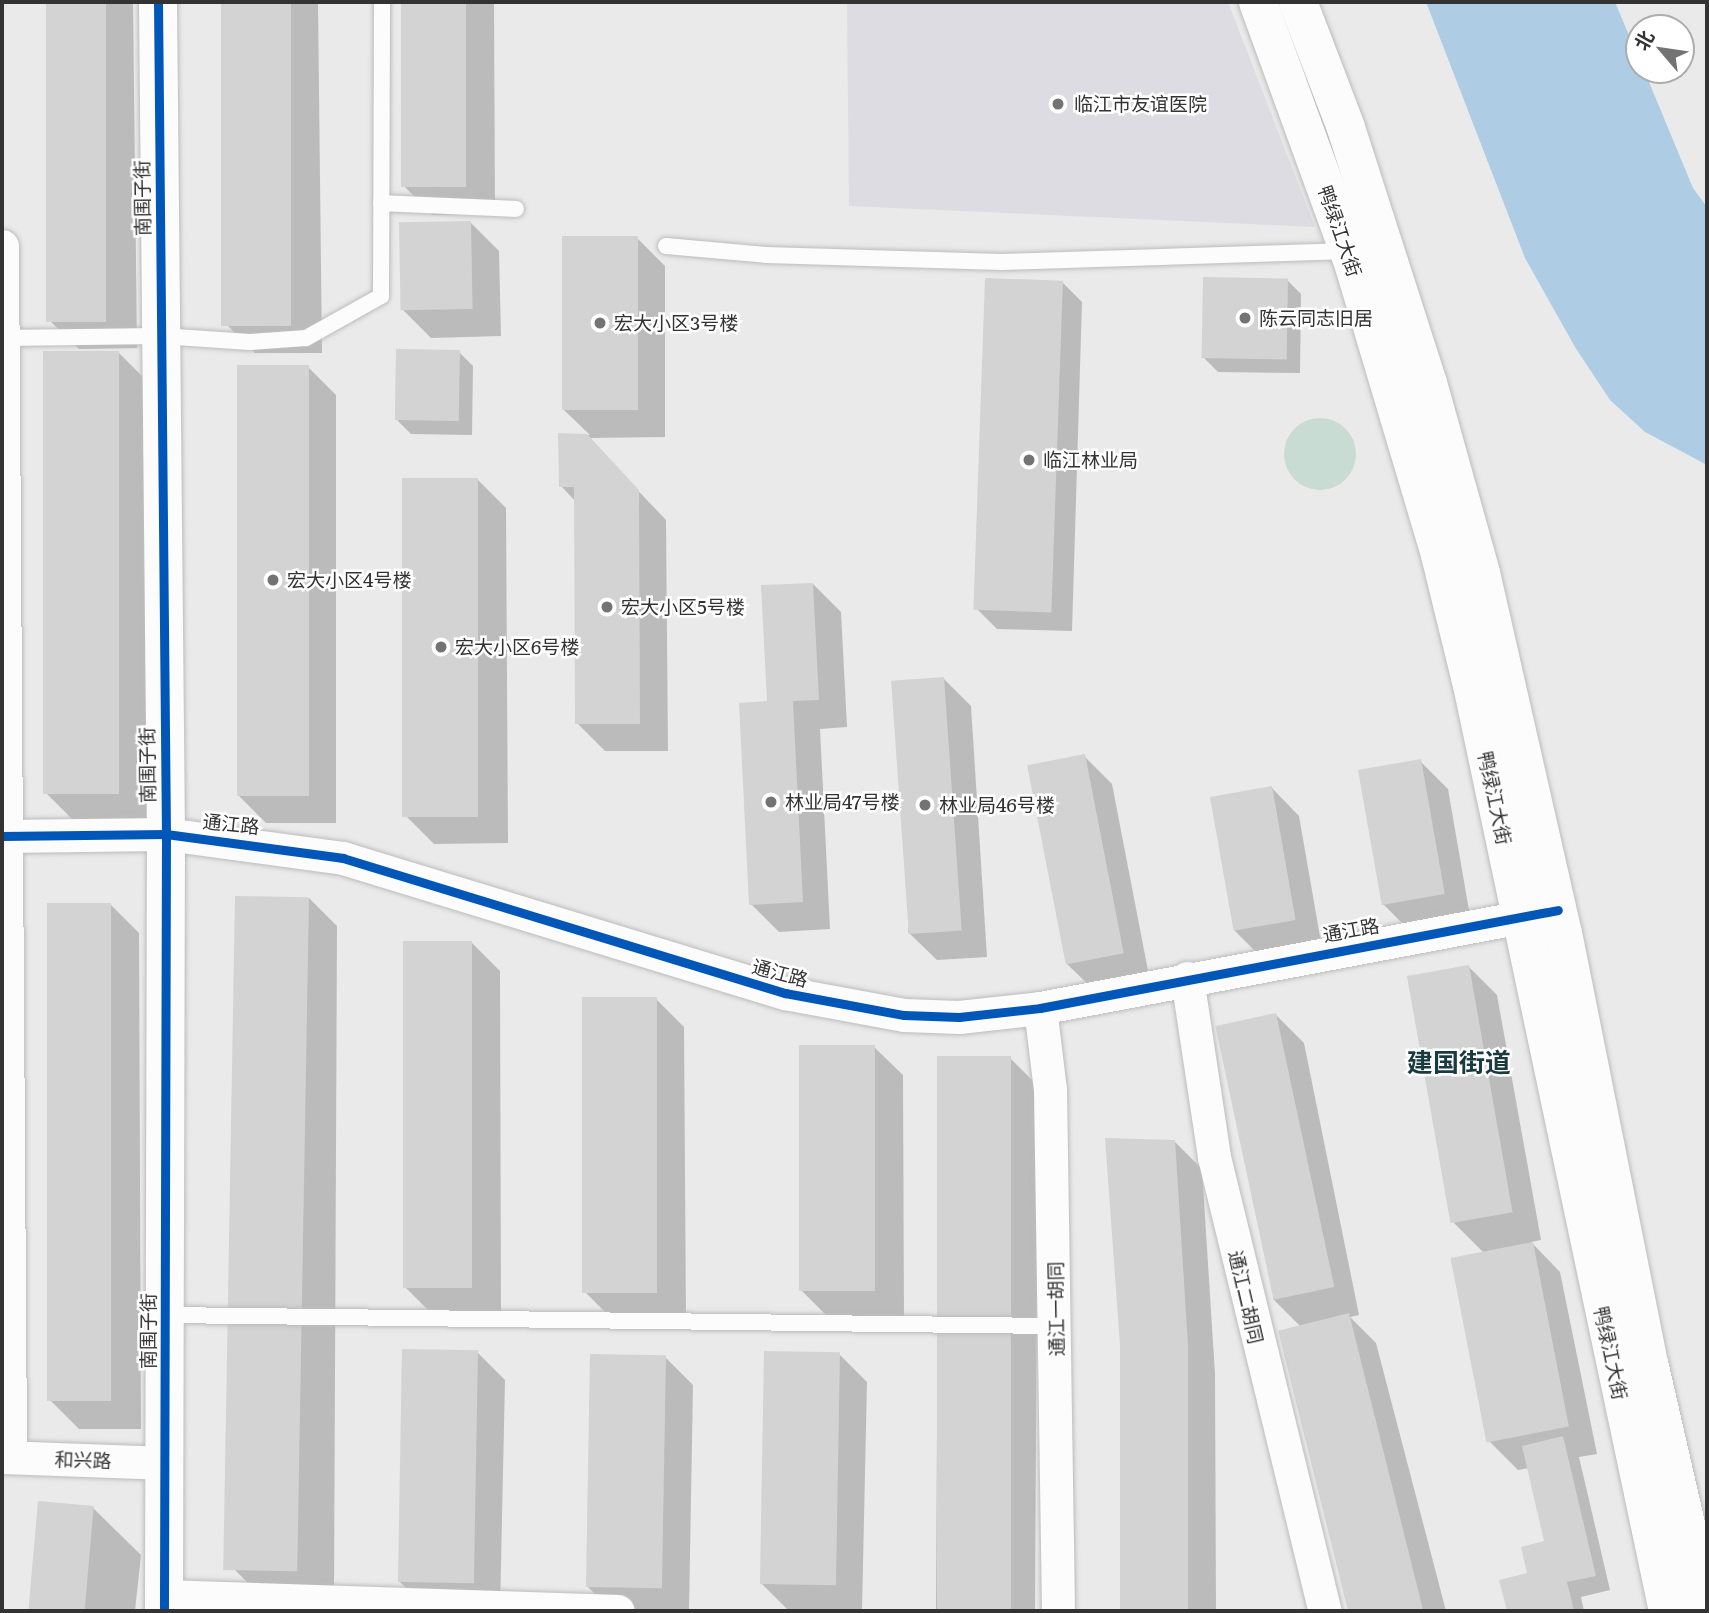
<!DOCTYPE html>
<html>
<head>
<meta charset="utf-8">
<style>
  body { margin:0 }
  #map { position:relative; width:1709px; height:1613px; overflow:hidden; background:#eaeaeb; font-family:Literata,"Noto Sans SC",serif }
  div>[style] { position:absolute }
  .built>* { inset:0; background:#dcdce2 }
  .green>* { inset:0; background:#c8dcd3 }
  .round { border-radius:50% }
  .water>* { inset:0; background:#aecde5 }
  .shadow>* { inset:0; background:#0003 }
  .building>* { inset:0; background:#d3d3d3; transform-origin:0 0 }
  .roads { filter:drop-shadow(0 0 2px #bcbcbd) drop-shadow(0 0 2px #bcbcbd) }
  .service>* { height:16px; margin:-8px; padding:0 8px; transform-origin:8px; border-radius:8px; background:#fcfcfc }
  .minor>* { height:33px; margin:-16.5px; padding:0 16.5px; transform-origin:16.5px; border-radius:16.5px; background:#fcfcfc }
  .tertiary>* { height:38px; margin:-19px; padding:0 19px; transform-origin:19px; border-radius:19px; background:#fcfcfc }
  .trunk>* { height:38px; margin:-19px; padding:0 19px; transform-origin:19px; border-radius:19px; background:#fcfcfc }
  .cycleway>* { height:9px; margin:-4.5px; padding:0 4.5px; transform-origin:4.5px; border-radius:4.5px; background:#0057b8 }
  .dots>* { width:19px; height:19px; translate:-50% -50%; box-sizing:border-box; border:4px solid #fff; border-radius:50% }
  span { translate:-50% -50%; white-space:nowrap; text-align:center; line-height:1.15; -webkit-text-stroke:5px #fff; paint-order:stroke }
  .poi-label { font-size:19px; color:#333334 }
  .left { translate:0 -50%; text-align:left }
  .street-label { font-size:19px; color:#333334 }
  .district-label { font-size:26px; color:#193a40; font-weight:700 }
  .frame { position:absolute; inset:0; border:4px solid #333334; pointer-events:none }
  .north { position:absolute; left:1625px; top:14px; width:70px; height:70px; box-sizing:border-box; background:#fff; border:2px solid #adadae; border-radius:50%; rotate:299deg; font-size:19px; font-weight:700; line-height:28px; text-align:center; color:#333334 }
  .north::after { content:''; display:block; margin:auto; width:24px; height:32px; background:#737374; clip-path:polygon(50% 0,100% 100%,50% 72%,0 100%) }
</style>
</head>
<body>
<div id="map">
  <div class="built">
    <div style="clip-path:polygon(847px 2px,1228px 2px,1315px 227px,849px 206px)"></div>
  </div>
  <div class="green">
    <div class="round" style="left:1284px;top:418px;width:72px;height:72px"></div>
  </div>
  <div class="water">
    <div style="clip-path:polygon(1426px 2px,1615px 2px,1639px 59px,1639px 70px,1644px 70px,1693px 188px,1707px 207px,1707px 465px,1645px 432px,1610px 400px,1575px 347px,1525px 258px)"></div>
  </div>
  <div class="shadow">
    <div style="clip-path:polygon(48px 2px,133px 2px,137px 348px,79px 349px,50px 321px)"></div>
    <div style="clip-path:polygon(223px 2px,318px 2px,322px 353px,255px 353px,227px 325px)"></div>
    <div style="clip-path:polygon(403px 2px,494px 2px,495px 214px,432px 215px,404px 186px)"></div>
    <div style="clip-path:polygon(471px 223px,499px 251px,501px 336px,431px 338px,403px 310px)"></div>
    <div style="clip-path:polygon(637px 238px,665px 266px,665px 437px,588px 438px,666px 520px,668px 751px,605px 751px,577px 723px,576px 502px,561px 486px,560px 435px,590px 435px,564px 410px)"></div>
    <div style="clip-path:polygon(1287px 280px,1301px 294px,1300px 373px,1218px 372px,1204px 358px)"></div>
    <div style="clip-path:polygon(1063px 283px,1082px 302px,1072px 631px,997px 629px,977px 609px)"></div>
    <div style="clip-path:polygon(459px 352px,473px 366px,472px 435px,411px 434px,397px 420px)"></div>
    <div style="clip-path:polygon(119px 353px,147px 381px,150px 822px,75px 822px,47px 794px)"></div>
    <div style="clip-path:polygon(308px 367px,336px 395px,336px 823px,266px 823px,238px 795px)"></div>
    <div style="clip-path:polygon(478px 480px,506px 508px,508px 843px,434px 844px,406px 816px)"></div>
    <div style="clip-path:polygon(813px 584px,841px 612px,847px 727px,820px 729px,830px 929px,779px 932px,751px 904px,769px 703px)"></div>
    <div style="clip-path:polygon(943px 678px,971px 706px,987px 957px,937px 960px,908px 932px)"></div>
    <div style="clip-path:polygon(1084px 756px,1112px 784px,1150px 981px,1096px 992px,1067px 964px)"></div>
    <div style="clip-path:polygon(1420px 761px,1448px 789px,1471px 922px,1411px 932px,1383px 904px)"></div>
    <div style="clip-path:polygon(1271px 787px,1299px 816px,1322px 948px,1263px 959px,1235px 931px)"></div>
    <div style="clip-path:polygon(309px 898px,337px 926px,334px 1597px,262px 1597px,234px 1569px)"></div>
    <div style="clip-path:polygon(111px 905px,139px 933px,141px 1429px,79px 1429px,51px 1401px)"></div>
    <div style="clip-path:polygon(472px 943px,500px 971px,501px 1315px,434px 1316px,406px 1288px)"></div>
    <div style="clip-path:polygon(1469px 967px,1497px 995px,1541px 1240px,1531px 1242px,1560px 1272px,1597px 1454px,1579px 1457px,1610px 1590px,1581px 1597px,1584px 1611px,1509px 1611px,1501px 1581px,1529px 1574px,1546px 1542px,1529px 1468px,1518px 1470px,1490px 1442px,1484px 1253px,1454px 1223px)"></div>
    <div style="clip-path:polygon(656px 999px,684px 1027px,686px 1321px,614px 1321px,586px 1293px)"></div>
    <div style="clip-path:polygon(1276px 1015px,1304px 1043px,1359px 1315px,1350px 1317px,1376px 1343px,1446px 1611px,1353px 1611px,1280px 1333px,1301px 1327px,1273px 1299px)"></div>
    <div style="clip-path:polygon(874px 1047px,903px 1075px,904px 1318px,830px 1319px,802px 1291px)"></div>
    <div style="clip-path:polygon(939px 1057px,1010px 1058px,1038px 1086px,1035px 1611px,936px 1611px)"></div>
    <div style="clip-path:polygon(1174px 1141px,1202px 1169px,1215px 1374px,1216px 1611px,1122px 1611px,1121px 1345px)"></div>
    <div style="clip-path:polygon(477px 1352px,505px 1380px,500px 1611px,427px 1609px,399px 1581px)"></div>
    <div style="clip-path:polygon(839px 1354px,867px 1382px,862px 1611px,789px 1611px,761px 1583px)"></div>
    <div style="clip-path:polygon(665px 1357px,693px 1385px,689px 1611px,612px 1611px,587px 1586px)"></div>
    <div style="clip-path:polygon(39px 1503px,93px 1508px,141px 1555px,135px 1611px,29px 1611px)"></div>
  </div>
  <div class="building">
    <div style="left:46px;top:2px;width:60px;height:320px"></div>
    <div style="left:221px;top:2px;width:70px;height:324px"></div>
    <div style="left:401px;top:2px;width:65px;height:185px"></div>
    <div style="left:471px;top:221px;width:88px;height:72px;rotate:89deg"></div>
    <div style="left:562px;top:236px;width:76px;height:174px"></div>
    <div style="left:1203px;top:277px;width:85px;height:81px;rotate:1deg"></div>
    <div style="left:985px;top:278px;width:78px;height:332px;rotate:2deg"></div>
    <div style="left:396px;top:349px;width:64px;height:71px;rotate:1deg"></div>
    <div style="left:119px;top:351px;width:443px;height:76px;rotate:90deg"></div>
    <div style="left:237px;top:365px;width:72px;height:431px"></div>
    <div style="clip-path:polygon(558px 433px,587px 434px,639px 490px,640px 724px,575px 724px,574px 487px,559px 487px)"></div>
    <div style="left:402px;top:478px;width:76px;height:339px"></div>
    <div style="clip-path:polygon(813px 583px,819px 700px,793px 701px,803px 902px,749px 905px,739px 703px,767px 701px,761px 585px)"></div>
    <div style="left:944px;top:677px;width:254px;height:53px;rotate:86deg"></div>
    <div style="left:1085px;top:754px;width:203px;height:59px;rotate:79deg"></div>
    <div style="left:1421px;top:759px;width:137px;height:64px;rotate:80deg"></div>
    <div style="left:1272px;top:786px;width:136px;height:63px;rotate:80deg"></div>
    <div style="left:235px;top:896px;width:74px;height:674px;rotate:1deg"></div>
    <div style="left:111px;top:903px;width:498px;height:64px;rotate:90deg"></div>
    <div style="left:472px;top:941px;width:347px;height:69px;rotate:90deg"></div>
    <div style="left:1469px;top:965px;width:251px;height:63px;rotate:80deg"></div>
    <div style="left:657px;top:997px;width:296px;height:75px;rotate:90deg"></div>
    <div style="left:1276px;top:1013px;width:280px;height:62px;rotate:78deg"></div>
    <div style="left:875px;top:1045px;width:246px;height:76px;rotate:90deg"></div>
    <div style="left:937px;top:1056px;width:74px;height:555px"></div>
    <div style="clip-path:polygon(1105px 1138px,1175px 1140px,1188px 1345px,1188px 1611px,1120px 1611px,1120px 1345px)"></div>
    <div style="left:1533px;top:1242px;width:188px;height:84px;rotate:79deg"></div>
    <div style="left:1349px;top:1313px;width:308px;height:73px;rotate:76deg"></div>
    <div style="left:402px;top:1349px;width:76px;height:233px;rotate:1deg"></div>
    <div style="left:764px;top:1351px;width:76px;height:233px;rotate:1deg"></div>
    <div style="left:590px;top:1354px;width:76px;height:233px;rotate:1deg"></div>
    <div style="clip-path:polygon(1563px 1436px,1596px 1576px,1567px 1582px,1574px 1611px,1507px 1611px,1499px 1580px,1527px 1573px,1521px 1547px,1544px 1541px,1522px 1446px)"></div>
    <div style="left:38px;top:1501px;width:56px;height:111px;rotate:5deg"></div>
  </div>
  <div class="roads">
    <div class="service">
      <div style="left:381px;top:203px;width:135px;rotate:2.5deg"></div>
      <div style="left:666px;top:246px;width:100px;rotate:5.1deg"></div>
      <div style="left:766px;top:255px;width:236px;rotate:1.7deg"></div>
      <div style="left:1002px;top:262px;width:347px;rotate:-1.8deg"></div>
      <div style="left:3px;top:338px;width:158px;rotate:-0.7deg"></div>
      <div style="left:161px;top:336px;width:89px;rotate:3.9deg"></div>
      <div style="left:250px;top:342px;width:56px;rotate:-4.1deg"></div>
      <div style="left:306px;top:338px;width:86px;rotate:-29.2deg"></div>
      <div style="left:381px;top:296px;width:294px;rotate:-89.8deg"></div>
      <div style="left:165px;top:1315px;width:891px;rotate:0.71deg"></div>
    </div>
    <div class="minor">
      <div style="left:2px;top:246px;width:1211px;rotate:89.62deg"></div>
      <div style="left:2px;top:836px;width:164px;rotate:-0.7deg"></div>
      <div style="left:166px;top:834px;width:179px;rotate:7.7deg"></div>
      <div style="left:343px;top:858px;width:462px;rotate:17deg"></div>
      <div style="left:785px;top:993px;width:121px;rotate:10.5deg"></div>
      <div style="left:904px;top:1015px;width:55px;rotate:2.1deg"></div>
      <div style="left:959px;top:1017px;width:81px;rotate:-6.3deg"></div>
      <div style="left:1040px;top:1008px;width:517px;rotate:-10.7deg"></div>
      <div style="left:1187px;top:978px;width:181px;rotate:81.4deg"></div>
      <div style="left:1214px;top:1157px;width:467px;rotate:76.3deg"></div>
      <div style="left:1040px;top:1008px;width:82px;rotate:83deg"></div>
      <div style="left:1050px;top:1089px;width:522px;rotate:89.12deg"></div>
      <div style="left:2px;top:1457px;width:163px;rotate:2.1deg"></div>
      <div style="left:165px;top:1596px;width:453px;rotate:1.9deg"></div>
    </div>
    <div class="tertiary">
      <div style="left:158px;top:2px;width:832px;rotate:89.45deg"></div>
      <div style="left:166px;top:834px;width:777px;rotate:90.15deg"></div>
    </div>
    <div class="trunk">
      <div style="left:1258px;top:2px;width:281px;rotate:70deg"></div>
      <div style="left:1354px;top:266px;width:302px;rotate:73.4deg"></div>
      <div style="left:1440px;top:555px;width:134px;rotate:76.2deg"></div>
      <div style="left:1472px;top:685px;width:947px;rotate:78.05deg"></div>
      <div style="left:1298px;top:2px;width:135px;rotate:69.1deg"></div>
      <div style="left:1346px;top:128px;width:268px;rotate:72.2deg"></div>
      <div style="left:1428px;top:383px;width:197px;rotate:74.4deg"></div>
      <div style="left:1481px;top:573px;width:369px;rotate:77.2deg"></div>
      <div style="left:1563px;top:933px;width:443px;rotate:78.7deg"></div>
      <div style="left:1650px;top:1367px;width:250px;rotate:77.1deg"></div>
    </div>
  </div>
  <div class="cycleway">
    <div style="left:158px;top:2px;width:832px;rotate:89.45deg"></div>
    <div style="left:166px;top:834px;width:777px;rotate:90.15deg"></div>
    <div style="left:2px;top:836px;width:164px;rotate:-0.7deg"></div>
    <div style="left:166px;top:834px;width:179px;rotate:7.7deg"></div>
    <div style="left:343px;top:858px;width:462px;rotate:17deg"></div>
    <div style="left:785px;top:993px;width:121px;rotate:10.5deg"></div>
    <div style="left:904px;top:1015px;width:55px;rotate:2.1deg"></div>
    <div style="left:959px;top:1017px;width:81px;rotate:-6.3deg"></div>
    <div style="left:1040px;top:1008px;width:527px;rotate:-10.71deg"></div>
  </div>
  <div class="dots">
    <div style="left:1058px;top:104px;background:#737374"></div>
    <div style="left:1245px;top:318px;background:#737374"></div>
    <div style="left:600px;top:323px;background:#737374"></div>
    <div style="left:1029px;top:460px;background:#737374"></div>
    <div style="left:273px;top:580px;background:#737374"></div>
    <div style="left:607px;top:607px;background:#737374"></div>
    <div style="left:441px;top:647px;background:#737374"></div>
    <div style="left:771px;top:802px;background:#737374"></div>
    <div style="left:925px;top:805px;background:#737374"></div>
  </div>
  <div class="poi-label">
    <span class="left" style="left:1074px;top:104px">临江市友谊医院</span>
    <span class="left" style="left:1259px;top:318px">陈云同志旧居</span>
    <span class="left" style="left:614px;top:323px">宏大小区3号楼</span>
    <span class="left" style="left:1043px;top:460px">临江林业局</span>
    <span class="left" style="left:287px;top:580px">宏大小区4号楼</span>
    <span class="left" style="left:621px;top:607px">宏大小区5号楼</span>
    <span class="left" style="left:455px;top:647px">宏大小区6号楼</span>
    <span class="left" style="left:785px;top:802px">林业局47号楼</span>
    <span class="left" style="left:939px;top:805px">林业局46号楼</span>
  </div>
  <div class="street-label">
    <span style="left:142px;top:198px;rotate:-91deg">南围子街</span>
    <span style="left:1340px;top:231px;rotate:71deg">鸭绿江大街</span>
    <span style="left:147px;top:765px;rotate:-91deg">南围子街</span>
    <span style="left:1495px;top:798px;rotate:78deg">鸭绿江大街</span>
    <span style="left:231px;top:824px;rotate:6deg">通江路</span>
    <span style="left:1351px;top:930px;rotate:-10deg">通江路</span>
    <span style="left:780px;top:973px;rotate:15deg">通江路</span>
    <span style="left:1246px;top:1297px;rotate:77deg">通江二胡同</span>
    <span style="left:1056px;top:1309px;rotate:-91deg">通江一胡同</span>
    <span style="left:148px;top:1331px;rotate:-90deg">南围子街</span>
    <span style="left:1611px;top:1353px;rotate:78deg">鸭绿江大街</span>
    <span style="left:83px;top:1460px;rotate:2deg">和兴路</span>
  </div>
  <div class="district-label">
    <span style="left:1459px;top:1061px">建国街道</span>
  </div>
  <div class="frame"></div>
  <div class="north">北</div>
</div>
</body>
</html>
